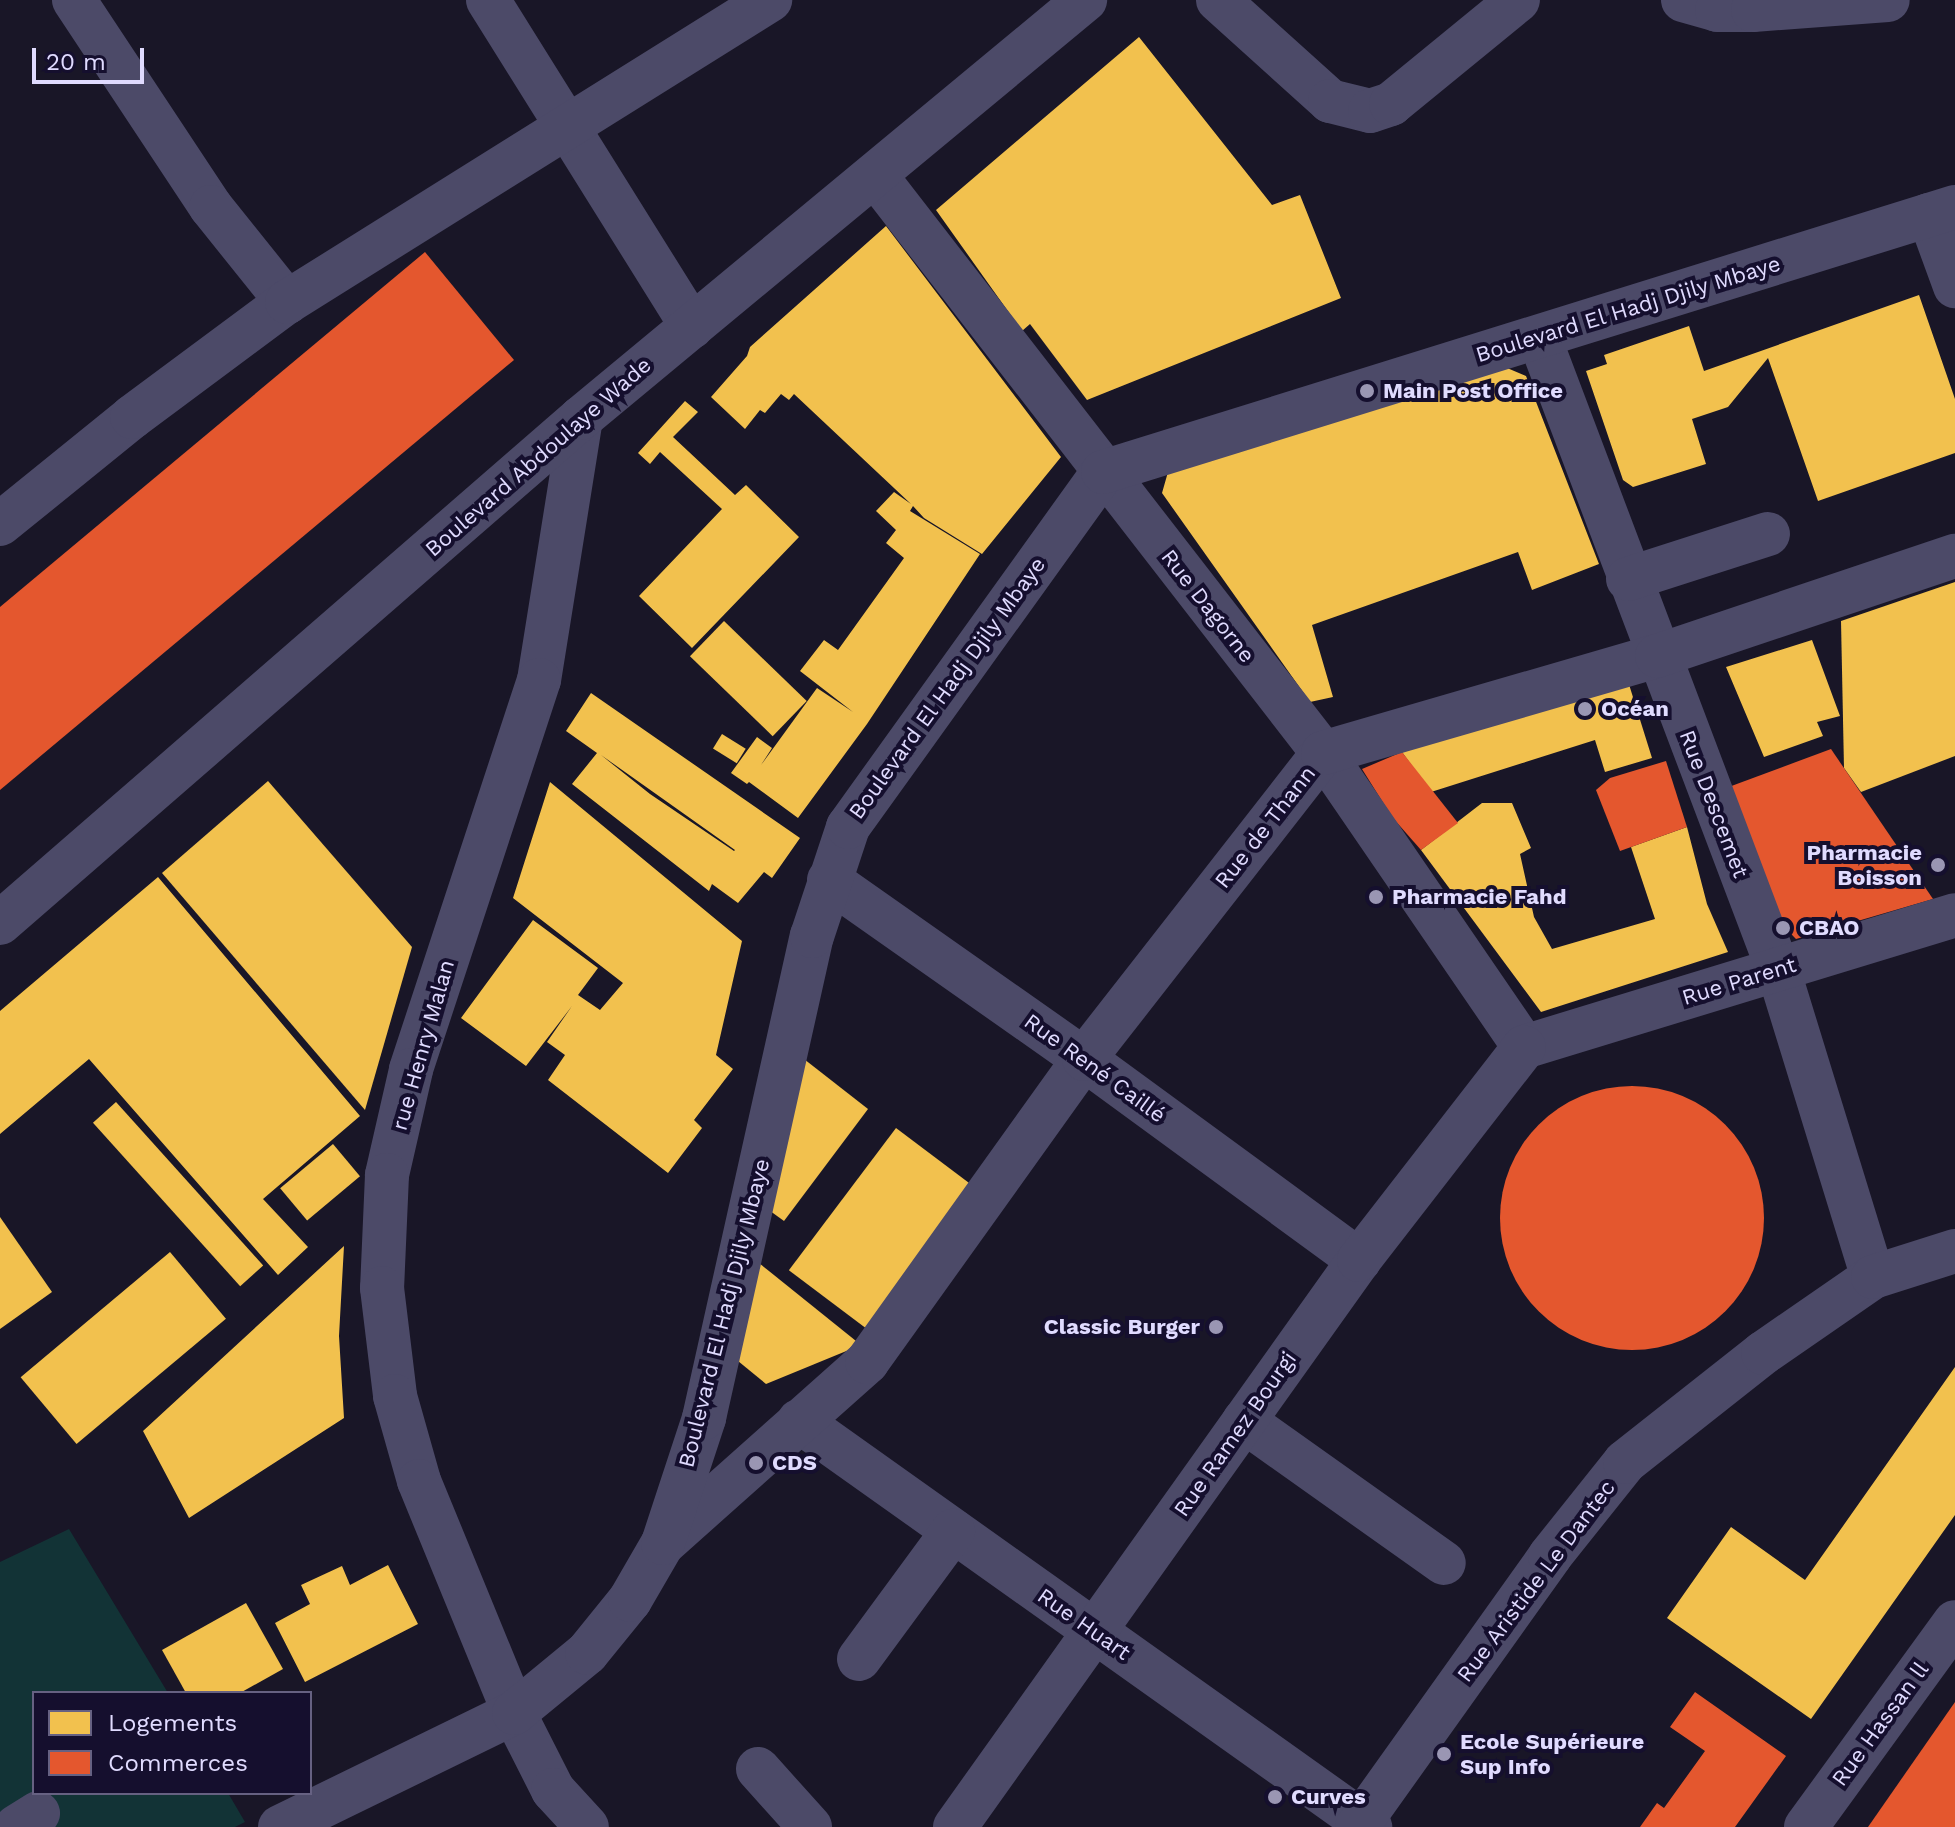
<!DOCTYPE html>
<html>
<head>
<meta charset="utf-8">
<style>
  body { margin:0 }
  #map { position:relative; width:1955px; height:1827px; overflow:hidden; background:#191627; font-family:"Work Sans",sans-serif }
  div>[style] { position:absolute }
  .green>* { inset:0; background:#123336 }
  .homes>* { inset:0; background:#f2c14e; transform-origin:0 0 }
  .shops>* { inset:0; background:#e4572e }
  .round { border-radius:50% }
  .minor>* { height:44px; margin:-22px; padding:0 22px; transform-origin:22px; border-radius:22px; background:#4c4a68 }
  .dots>* { width:22px; height:22px; translate:-50% -50%; box-sizing:border-box; border:4px solid #150f2e; border-radius:50% }
  span { translate:-50% -50%; white-space:nowrap; text-align:center; line-height:1.15; -webkit-text-stroke:8px #150f2e; paint-order:stroke }
  .street-label { font-size:22px; color:#e0dbff }
  .poi-label { font-size:22px; color:#e0dbff; font-weight:700 }
  .left { translate:0 -50%; text-align:left }
  .right { translate:-100% -50%; text-align:right }
  .legend { position:absolute; left:32px; top:1691px; width:280px; height:104px; box-sizing:border-box; background:#150f2e; border:2px solid #666182; margin:0; padding:10px 14px; list-style:none; font-size:24px; color:#e0dbff }
  .legend li { display:flex; align-items:center; gap:16px; height:40px }
  .legend b { width:40px; border:2px solid #666182 }
  .scale { position:absolute; left:32px; top:48px; width:112px; height:36px; box-sizing:border-box; border:4px solid #e0dbff; border-top:0; padding-left:10px; font-size:24px; line-height:28px; white-space:nowrap; color:#e0dbff; -webkit-text-stroke:6px #150f2e; paint-order:stroke }
</style>
</head>
<body>
<div id="map">
  <div class="green">
    <div style="clip-path:polygon(69px 1529px,168px 1693px,34px 1693px,34px 1793px,228px 1793px,245px 1822px,235px 1827px,0 1827px,0 1562px)"></div>
  </div>
  <div class="homes">
    <div style="clip-path:polygon(1139px 37px,1272px 205px,1300px 195px,1341px 298px,1087px 400px,1030px 324px,1022px 331px,936px 210px)"></div>
    <div style="clip-path:polygon(886px 226px,1061px 457px,982px 554px,924px 518px,913px 506px,910px 511px,980px 554px,867px 724px,798px 818px,749px 782px,747px 784px,731px 773px,757px 737px,772px 748px,761px 765px,817px 688px,853px 712px,800px 671px,824px 640px,838px 650px,904px 558px,886px 543px,896px 530px,876px 511px,894px 492px,911px 504px,794px 394px,789px 400px,781px 394px,765px 413px,760px 410px,745px 429px,711px 397px,747px 356px,750px 347px)"></div>
    <div style="clip-path:polygon(1919px 295px,1955px 399px,1955px 453px,1818px 501px,1768px 358px,1728px 407px,1692px 419px,1706px 464px,1633px 487px,1623px 480px,1586px 371px,1607px 364px,1604px 355px,1689px 326px,1704px 371px)"></div>
    <div style="clip-path:polygon(1500px 365px,1526px 376px,1599px 564px,1532px 590px,1518px 552px,1312px 625px,1333px 697px,1310px 702px,1162px 493px,1170px 465px)"></div>
    <div style="clip-path:polygon(685px 401px,698px 412px,673px 437px,735px 495px,746px 485px,799px 537px,692px 648px,639px 596px,722px 509px,660px 452px,650px 464px,638px 453px)"></div>
    <div style="clip-path:polygon(1955px 582px,1955px 756px,1861px 792px,1844px 768px,1841px 621px)"></div>
    <div style="left:724px;top:621px;width:115px;height:49px;rotate:44deg"></div>
    <div style="clip-path:polygon(1812px 640px,1840px 716px,1817px 722px,1823px 736px,1764px 757px,1726px 667px)"></div>
    <div style="clip-path:polygon(1627px 678px,1652px 758px,1605px 772px,1595px 740px,1431px 792px,1402px 752px)"></div>
    <div style="clip-path:polygon(evenodd,591px 693px,800px 838px,772px 878px,764px 872px,738px 903px,712px 884px,709px 891px,572px 784px,597px 753px,566px 731px,591px 693px,601px 755px,735px 850px,734px 851px,650px 794px,601px 755px)"></div>
    <div style="left:722px;top:734px;width:28px;height:17px;rotate:32deg"></div>
    <div style="clip-path:polygon(268px 781px,412px 947px,365px 1110px,162px 873px)"></div>
    <div style="clip-path:polygon(550px 782px,742px 941px,716px 1055px,733px 1069px,694px 1120px,702px 1128px,668px 1173px,548px 1080px,565px 1055px,547px 1042px,572px 1006px,526px 1066px,461px 1018px,533px 920px,598px 968px,578px 995px,600px 1010px,623px 983px,513px 898px)"></div>
    <div style="clip-path:polygon(1482px 803px,1512px 803px,1531px 848px,1520px 854px,1534px 917px,1552px 949px,1655px 919px,1631px 847px,1687px 827px,1707px 904px,1728px 952px,1541px 1012px,1421px 850px)"></div>
    <div style="clip-path:polygon(158px 877px,360px 1116px,263px 1199px,308px 1247px,278px 1275px,89px 1059px,0 1134px,0 1011px)"></div>
    <div style="clip-path:polygon(804px 1059px,868px 1109px,784px 1221px,766px 1208px)"></div>
    <div style="left:116px;top:1102px;width:220px;height:31px;rotate:48deg"></div>
    <div style="left:896px;top:1128px;width:99px;height:178px;rotate:37deg"></div>
    <div style="left:333px;top:1144px;width:42px;height:69px;rotate:50deg"></div>
    <div style="clip-path:polygon(0 1217px,52px 1292px,0 1329px)"></div>
    <div style="clip-path:polygon(344px 1246px,339px 1336px,344px 1418px,189px 1518px,143px 1431px)"></div>
    <div style="left:170px;top:1252px;width:87px;height:195px;rotate:50deg"></div>
    <div style="clip-path:polygon(759px 1263px,861px 1345px,766px 1384px,738px 1361px)"></div>
    <div style="clip-path:polygon(1955px 1367px,1955px 1515px,1811px 1719px,1667px 1618px,1731px 1527px,1805px 1580px)"></div>
    <div style="clip-path:polygon(388px 1565px,418px 1624px,305px 1682px,275px 1623px,310px 1604px,301px 1585px,342px 1566px,350px 1585px)"></div>
    <div style="clip-path:polygon(246px 1603px,283px 1669px,240px 1693px,186px 1693px,162px 1650px)"></div>
  </div>
  <div class="shops">
    <div style="clip-path:polygon(425px 252px,514px 360px,0 790px,0 607px)"></div>
    <div style="clip-path:polygon(1831px 749px,1933px 899px,1796px 939px,1767px 909px,1726px 788px)"></div>
    <div style="clip-path:polygon(1402px 752px,1458px 823px,1421px 850px,1392px 817px,1362px 769px)"></div>
    <div style="clip-path:polygon(1666px 761px,1687px 827px,1620px 851px,1596px 790px,1610px 778px)"></div>
    <div class="round" style="left:1500px;top:1086px;width:264px;height:264px"></div>
    <div style="clip-path:polygon(1695px 1692px,1786px 1756px,1735px 1827px,1640px 1827px,1657px 1803px,1664px 1808px,1705px 1751px,1670px 1727px)"></div>
    <div style="clip-path:polygon(1955px 1702px,1955px 1827px,1868px 1827px)"></div>
  </div>
  <div class="minor">
    <div style="left:74px;top:0;width:248px;rotate:56.5deg"></div>
    <div style="left:211px;top:207px;width:122px;rotate:51.3deg"></div>
    <div style="left:488px;top:0;width:385px;rotate:58deg"></div>
    <div style="left:1218px;top:0;width:151px;rotate:42deg"></div>
    <div style="left:1330px;top:101px;width:41px;rotate:14deg"></div>
    <div style="left:1370px;top:111px;width:22px;rotate:-18deg"></div>
    <div style="left:1391px;top:104px;width:164px;rotate:-39.3deg"></div>
    <div style="left:1683px;top:0;width:35px;rotate:16deg"></div>
    <div style="left:1717px;top:10px;width:36px"></div>
    <div style="left:1753px;top:10px;width:135px;rotate:-4.2deg"></div>
    <div style="left:875px;top:175px;width:731px;rotate:52.22deg"></div>
    <div style="left:1323px;top:753px;width:356px;rotate:55.6deg"></div>
    <div style="left:1929px;top:215px;width:76px;rotate:69.9deg"></div>
    <div style="left:1539px;top:337px;width:676px;rotate:69.29deg"></div>
    <div style="left:1778px;top:969px;width:322px;rotate:72.9deg"></div>
    <div style="left:581px;top:418px;width:265px;rotate:99.1deg"></div>
    <div style="left:539px;top:680px;width:410px;rotate:108.2deg"></div>
    <div style="left:411px;top:1070px;width:108px;rotate:102.9deg"></div>
    <div style="left:387px;top:1175px;width:113px;rotate:92.5deg"></div>
    <div style="left:382px;top:1288px;width:109px;rotate:83.1deg"></div>
    <div style="left:395px;top:1396px;width:88px;rotate:74.2deg"></div>
    <div style="left:419px;top:1481px;width:251px;rotate:67.7deg"></div>
    <div style="left:514px;top:1713px;width:86px;rotate:63.1deg"></div>
    <div style="left:553px;top:1790px;width:50px;rotate:47.4deg"></div>
    <div style="left:0;top:524px;width:170px;rotate:-39deg"></div>
    <div style="left:132px;top:417px;width:193px;rotate:-36.6deg"></div>
    <div style="left:287px;top:302px;width:570px;rotate:-32.02deg"></div>
    <div style="left:1628px;top:579px;width:147px;rotate:-17.8deg"></div>
    <div style="left:829px;top:880px;width:312px;rotate:35.1deg"></div>
    <div style="left:1084px;top:1059px;width:341px;rotate:36.2deg"></div>
    <div style="left:0;top:923px;width:770px;rotate:-41deg"></div>
    <div style="left:581px;top:418px;width:655px;rotate:-39.67deg"></div>
    <div style="left:1524px;top:1047px;width:451px;rotate:-17deg"></div>
    <div style="left:799px;top:1421px;width:701px;rotate:35.41deg"></div>
    <div style="left:1244px;top:1421px;width:245px;rotate:35.4deg"></div>
    <div style="left:665px;top:1542px;width:271px;rotate:-41.7deg"></div>
    <div style="left:867px;top:1362px;width:373px;rotate:-54.4deg"></div>
    <div style="left:1084px;top:1059px;width:388px;rotate:-52deg"></div>
    <div style="left:1323px;top:753px;width:348px;rotate:-16.2deg"></div>
    <div style="left:1657px;top:656px;width:314px;rotate:-18.6deg"></div>
    <div style="left:859px;top:1659px;width:159px;rotate:-53.7deg"></div>
    <div style="left:758px;top:1769px;width:78px;rotate:48.1deg"></div>
    <div style="left:16px;top:1827px;width:26px;rotate:-32deg"></div>
    <div style="left:280px;top:1827px;width:260px;rotate:-26deg"></div>
    <div style="left:514px;top:1713px;width:94px;rotate:-39.4deg"></div>
    <div style="left:587px;top:1653px;width:68px;rotate:-50.9deg"></div>
    <div style="left:630px;top:1600px;width:66px;rotate:-59.9deg"></div>
    <div style="left:663px;top:1543px;width:132px;rotate:-71.8deg"></div>
    <div style="left:704px;top:1418px;width:494px;rotate:-77.4deg"></div>
    <div style="left:812px;top:936px;width:115px;rotate:-71.7deg"></div>
    <div style="left:848px;top:827px;width:437px;rotate:-54.3deg"></div>
    <div style="left:1103px;top:472px;width:892px;rotate:-17.28deg"></div>
    <div style="left:955px;top:1827px;width:696px;rotate:-54.53deg"></div>
    <div style="left:1359px;top:1260px;width:269px;rotate:-52.2deg"></div>
    <div style="left:1357px;top:1827px;width:333px;rotate:-54.5deg"></div>
    <div style="left:1550px;top:1556px;width:120px;rotate:-51.4deg"></div>
    <div style="left:1625px;top:1462px;width:176px;rotate:-38.3deg"></div>
    <div style="left:1763px;top:1353px;width:134px;rotate:-34.6deg"></div>
    <div style="left:1873px;top:1277px;width:86px;rotate:-17.6deg"></div>
    <div style="left:1806px;top:1827px;width:253px;rotate:-54deg"></div>
  </div>
  <div class="dots">
    <div style="left:1367px;top:391px;background:#9a96b3"></div>
    <div style="left:1585px;top:709px;background:#9a96b3"></div>
    <div style="left:1938px;top:865px;background:#9a96b3"></div>
    <div style="left:1376px;top:897px;background:#9a96b3"></div>
    <div style="left:1783px;top:928px;background:#9a96b3"></div>
    <div style="left:1216px;top:1327px;background:#9a96b3"></div>
    <div style="left:756px;top:1463px;background:#9a96b3"></div>
    <div style="left:1444px;top:1754px;background:#9a96b3"></div>
    <div style="left:1275px;top:1797px;background:#9a96b3"></div>
  </div>
  <div class="street-label">
    <span style="left:1628px;top:309px;rotate:-17deg">Boulevard El Hadj Djily Mbaye</span>
    <span style="left:538px;top:457px;rotate:-41deg">Boulevard Abdoulaye Wade</span>
    <span style="left:1208px;top:606px;rotate:52deg">Rue Dagorne</span>
    <span style="left:947px;top:688px;rotate:-54deg">Boulevard El Hadj Djily Mbaye</span>
    <span style="left:1714px;top:804px;rotate:69deg">Rue Descemet</span>
    <span style="left:1265px;top:827px;rotate:-52deg">Rue de Thann</span>
    <span style="left:1739px;top:981px;rotate:-17deg">Rue Parent</span>
    <span style="left:423px;top:1045px;rotate:-74deg">rue Henry Malan</span>
    <span style="left:1095px;top:1068px;rotate:36deg">Rue René Caillé</span>
    <span style="left:724px;top:1313px;rotate:-76deg">Boulevard El Hadj Djily Mbaye</span>
    <span style="left:1235px;top:1434px;rotate:-55deg">Rue Ramez Bourgi</span>
    <span style="left:1536px;top:1581px;rotate:-53deg">Rue Aristide Le Dantec</span>
    <span style="left:1084px;top:1624px;rotate:35deg">Rue Huart</span>
    <span style="left:1880px;top:1724px;rotate:-54deg">Rue Hassan ll</span>
  </div>
  <div class="poi-label">
    <span class="left" style="left:1383px;top:391px">Main Post Office</span>
    <span class="left" style="left:1601px;top:709px">Océan</span>
    <span class="right" style="left:1922px;top:865px">Pharmacie<br>Boisson</span>
    <span class="left" style="left:1392px;top:897px">Pharmacie Fahd</span>
    <span class="left" style="left:1799px;top:928px">CBAO</span>
    <span class="right" style="left:1200px;top:1327px">Classic Burger</span>
    <span class="left" style="left:772px;top:1463px">CDS</span>
    <span class="left" style="left:1460px;top:1754px">Ecole Supérieure<br>Sup Info</span>
    <span class="left" style="left:1291px;top:1797px">Curves</span>
  </div>
  <ul class="legend">
  <li><b style="height:22px;background:#f2c14e"></b>Logements</li>
  <li><b style="height:22px;background:#e4572e"></b>Commerces</li>
  </ul>
  <div class="scale">20 m</div>
</div>
</body>
</html>
